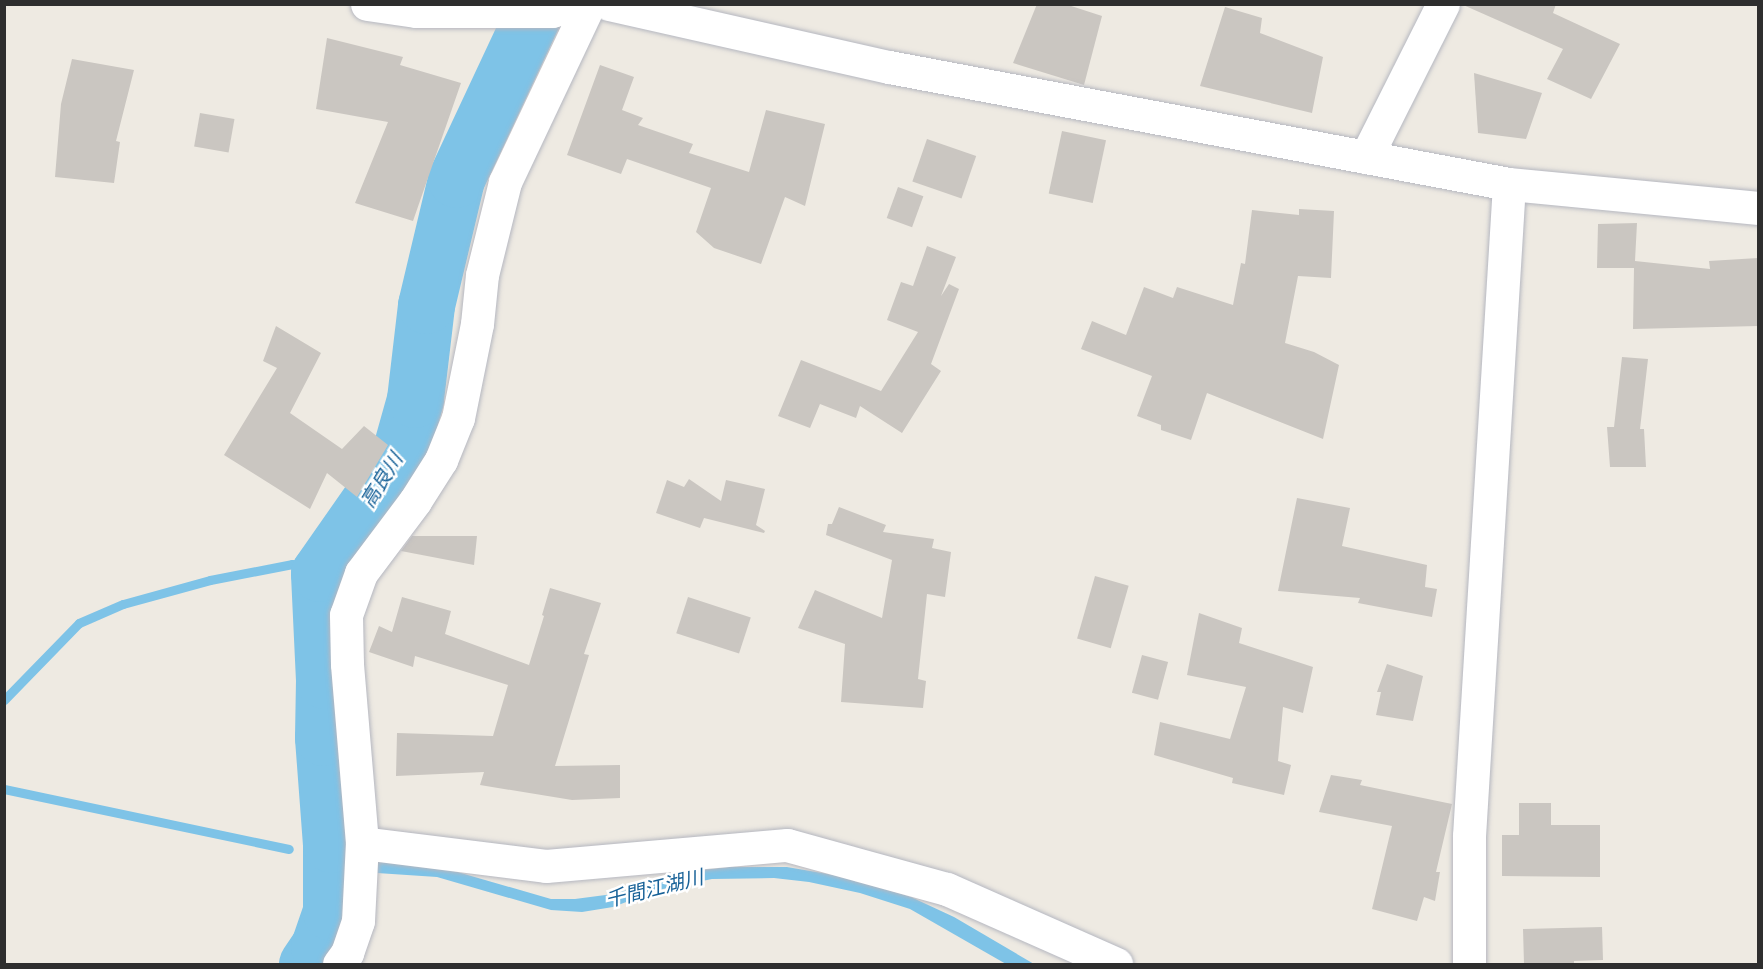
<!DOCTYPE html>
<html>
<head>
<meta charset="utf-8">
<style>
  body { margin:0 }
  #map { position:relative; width:1763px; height:969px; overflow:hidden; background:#eeeae2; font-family:"Exo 2","Noto Sans JP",sans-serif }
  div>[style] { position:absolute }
  .water>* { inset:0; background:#7ec3e7 }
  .stream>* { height:9px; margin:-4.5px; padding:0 4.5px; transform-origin:4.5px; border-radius:4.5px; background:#7ec3e7 }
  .river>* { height:57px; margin:-28.5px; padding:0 28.5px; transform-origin:28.5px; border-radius:28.5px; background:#7ec3e7 }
  .building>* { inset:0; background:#cac6c1; transform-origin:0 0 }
  .roads { filter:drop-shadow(0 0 2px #b5b7c0) drop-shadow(0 0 2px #b5b7c0) }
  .minor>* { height:33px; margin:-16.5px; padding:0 16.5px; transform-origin:16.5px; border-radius:16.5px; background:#fff }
  .tertiary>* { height:33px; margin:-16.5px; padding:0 16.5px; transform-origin:16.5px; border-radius:16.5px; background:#fff }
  span { translate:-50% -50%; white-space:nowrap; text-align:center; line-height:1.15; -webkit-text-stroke:5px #fff; paint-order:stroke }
  .water-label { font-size:20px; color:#186298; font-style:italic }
  .frame { position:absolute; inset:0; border:6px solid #2e2e2e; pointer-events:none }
</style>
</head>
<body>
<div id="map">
  <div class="water">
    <div style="clip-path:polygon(376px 861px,430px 864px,551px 899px,575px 899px,613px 894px,695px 871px,728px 867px,787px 867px,851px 878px,911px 897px,954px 917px,1034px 964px,1006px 964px,910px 909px,860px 893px,809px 882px,774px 878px,712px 879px,658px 890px,613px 907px,582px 912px,551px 910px,437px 877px,377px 873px)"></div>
  </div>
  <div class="stream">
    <div style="left:4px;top:700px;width:107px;rotate:-45.8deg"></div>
    <div style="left:79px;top:623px;width:48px;rotate:-23.4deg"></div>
    <div style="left:123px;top:604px;width:90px;rotate:-15.4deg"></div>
    <div style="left:210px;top:580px;width:84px;rotate:-11deg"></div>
    <div style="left:292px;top:564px;width:28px;rotate:18deg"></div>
    <div style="left:4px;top:789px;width:291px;rotate:11.9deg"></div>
    <div style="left:331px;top:870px;width:2px;rotate:-27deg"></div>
  </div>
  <div class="river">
    <div style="left:307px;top:964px;width:22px;rotate:-56deg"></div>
    <div style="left:319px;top:946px;width:36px;rotate:-71deg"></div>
    <div style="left:331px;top:912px;width:68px;rotate:-90deg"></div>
    <div style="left:331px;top:844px;width:107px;rotate:-94.3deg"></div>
    <div style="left:323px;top:737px;width:57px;rotate:-89deg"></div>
    <div style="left:324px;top:680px;width:107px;rotate:-92.7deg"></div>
    <div style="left:319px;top:573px;width:138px;rotate:-55deg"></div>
    <div style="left:398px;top:460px;width:63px;rotate:-74.4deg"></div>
    <div style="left:415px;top:399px;width:95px;rotate:-83.3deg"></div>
    <div style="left:426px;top:305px;width:130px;rotate:-76.6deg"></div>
    <div style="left:456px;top:179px;width:193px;rotate:-64.9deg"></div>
  </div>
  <div class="building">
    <div style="clip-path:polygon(1037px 4px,1065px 4px,1102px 16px,1084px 85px,1013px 63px)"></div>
    <div style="clip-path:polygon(1461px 4px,1556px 4px,1553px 13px,1620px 44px,1591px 99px,1547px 79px,1563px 49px)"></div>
    <div style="clip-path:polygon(1225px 7px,1262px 18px,1260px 33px,1323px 57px,1312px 113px,1200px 86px)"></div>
    <div style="clip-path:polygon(327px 38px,403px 57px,400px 65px,461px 83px,413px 221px,355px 203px,388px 122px,316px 109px)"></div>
    <div style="clip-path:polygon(72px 59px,134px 70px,116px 141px,120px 142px,114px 183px,55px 177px,61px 104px)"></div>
    <div style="clip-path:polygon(600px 65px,634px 77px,622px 110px,643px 118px,638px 125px,693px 144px,689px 153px,749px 172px,766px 110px,825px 124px,805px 206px,785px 197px,761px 264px,714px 248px,696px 232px,711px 188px,627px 159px,621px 174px,567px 155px)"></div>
    <div style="clip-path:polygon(1474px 73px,1542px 93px,1526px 139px,1478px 133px)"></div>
    <div style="left:200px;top:113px;width:35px;height:34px;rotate:10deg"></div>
    <div style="left:1062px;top:131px;width:45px;height:64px;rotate:12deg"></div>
    <div style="left:927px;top:139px;width:52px;height:45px;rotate:19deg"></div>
    <div style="left:898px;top:187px;width:27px;height:33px;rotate:20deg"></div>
    <div style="clip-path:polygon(1299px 209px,1334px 211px,1331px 278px,1298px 276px,1285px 343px,1314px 352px,1339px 365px,1323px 439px,1207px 393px,1191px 440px,1161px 430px,1161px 425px,1137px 416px,1152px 376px,1081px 349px,1092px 321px,1126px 335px,1144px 287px,1173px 298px,1177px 287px,1233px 305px,1241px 263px,1245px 264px,1252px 210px,1299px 215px)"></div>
    <div style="clip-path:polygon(1637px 223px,1635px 261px,1710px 269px,1709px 261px,1758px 258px,1758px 326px,1633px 329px,1634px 268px,1597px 268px,1598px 224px)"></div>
    <div style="clip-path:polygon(927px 246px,956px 257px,941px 296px,949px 284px,959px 289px,931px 364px,941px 371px,902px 433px,860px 406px,856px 418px,820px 404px,810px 428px,778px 416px,801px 360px,881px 391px,918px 332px,887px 320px,901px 282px,913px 286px)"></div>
    <div style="clip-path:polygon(276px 326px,321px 353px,290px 413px,342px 449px,364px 426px,388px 445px,357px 497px,327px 473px,310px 509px,224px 455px,277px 368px,263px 361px)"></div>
    <div style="clip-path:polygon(1622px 357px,1648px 359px,1640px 429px,1644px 429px,1646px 467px,1610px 467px,1607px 427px,1614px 427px)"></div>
    <div style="clip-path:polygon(689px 479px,721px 501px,726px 480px,765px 489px,756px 525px,765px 531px,764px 533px,704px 518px,700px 528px,656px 513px,667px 480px,684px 487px)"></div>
    <div style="clip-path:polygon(1297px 498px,1350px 508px,1342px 546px,1427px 565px,1425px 587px,1437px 589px,1432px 617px,1358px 603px,1360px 598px,1278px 591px)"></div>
    <div style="clip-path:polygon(839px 507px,886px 525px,883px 532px,934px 539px,932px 548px,951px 552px,945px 597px,927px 594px,918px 679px,926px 681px,923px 708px,841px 702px,845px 644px,798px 628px,815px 590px,882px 618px,892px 560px,826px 535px,828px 524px,832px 524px)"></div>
    <div style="clip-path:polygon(412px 536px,477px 536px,474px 565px,401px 551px)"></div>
    <div style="left:1095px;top:576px;width:35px;height:65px;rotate:16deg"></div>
    <div style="clip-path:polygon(550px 588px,601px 603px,584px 654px,589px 655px,555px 766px,620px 765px,620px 798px,572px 800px,480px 785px,484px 772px,396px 776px,397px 733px,493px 736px,508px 685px,415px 656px,413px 667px,369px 652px,379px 626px,392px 632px,402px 597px,451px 611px,445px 634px,529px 665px,544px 616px,542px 615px)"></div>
    <div style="left:688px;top:597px;width:66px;height:38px;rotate:18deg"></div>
    <div style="clip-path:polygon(1199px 613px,1242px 628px,1239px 643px,1313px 667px,1303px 713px,1283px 707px,1278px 761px,1291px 765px,1284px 795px,1232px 783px,1233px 778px,1154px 755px,1160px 722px,1230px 739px,1246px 687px,1187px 675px)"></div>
    <div style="left:1142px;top:655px;width:27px;height:39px;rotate:15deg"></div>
    <div style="clip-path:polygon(1387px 664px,1423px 676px,1413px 721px,1376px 715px,1381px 692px,1377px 692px)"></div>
    <div style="clip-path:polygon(1331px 775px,1362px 780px,1360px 785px,1452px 804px,1436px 872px,1440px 872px,1435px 901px,1424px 897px,1417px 921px,1372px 909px,1392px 826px,1319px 812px)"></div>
    <div style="clip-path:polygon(1519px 803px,1551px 803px,1551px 825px,1600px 825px,1600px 877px,1502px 876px,1502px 835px,1519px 835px)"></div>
    <div style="clip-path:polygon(1602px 927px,1603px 960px,1574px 961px,1574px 964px,1524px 964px,1523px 929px)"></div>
  </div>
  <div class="roads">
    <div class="minor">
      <div style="left:367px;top:4px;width:49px;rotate:8.1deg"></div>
      <div style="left:416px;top:11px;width:136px"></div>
      <div style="left:552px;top:11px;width:26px;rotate:-16deg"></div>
      <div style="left:609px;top:4px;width:287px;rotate:12.7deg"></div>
      <div style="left:889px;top:67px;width:631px;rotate:10.69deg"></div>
      <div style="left:1509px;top:184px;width:250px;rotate:5.5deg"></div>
      <div style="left:1366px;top:157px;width:171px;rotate:-63.3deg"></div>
      <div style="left:362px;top:843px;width:185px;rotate:7.1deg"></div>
      <div style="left:546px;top:866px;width:242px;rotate:-5deg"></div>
      <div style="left:787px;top:845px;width:166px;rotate:15.4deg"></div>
      <div style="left:947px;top:889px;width:185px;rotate:23.9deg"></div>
      <div style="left:1469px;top:964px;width:128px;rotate:-90deg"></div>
      <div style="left:1469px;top:836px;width:653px;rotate:-86.49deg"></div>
    </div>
    <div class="tertiary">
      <div style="left:339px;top:964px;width:14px;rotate:-54deg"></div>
      <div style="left:347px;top:953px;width:34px;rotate:-71deg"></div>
      <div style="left:358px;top:921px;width:78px;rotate:-87.1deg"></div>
      <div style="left:362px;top:843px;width:180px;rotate:-94.8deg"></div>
      <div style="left:347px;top:664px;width:49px;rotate:-91.2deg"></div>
      <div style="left:346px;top:615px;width:45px;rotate:-70.3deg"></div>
      <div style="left:361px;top:573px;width:90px;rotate:-53.1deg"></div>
      <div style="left:415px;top:501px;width:49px;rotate:-57.6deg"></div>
      <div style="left:441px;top:460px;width:45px;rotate:-68deg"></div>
      <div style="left:458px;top:418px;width:96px;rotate:-78.6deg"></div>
      <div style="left:477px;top:324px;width:49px;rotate:-84.2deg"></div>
      <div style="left:482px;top:275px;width:96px;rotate:-76.1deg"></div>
      <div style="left:505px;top:182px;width:197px;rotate:-64.7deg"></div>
    </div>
  </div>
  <div class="water-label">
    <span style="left:381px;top:480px;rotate:-58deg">高良川</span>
    <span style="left:654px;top:888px;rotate:-14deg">千間江湖川</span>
  </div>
  <div class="frame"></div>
</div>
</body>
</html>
